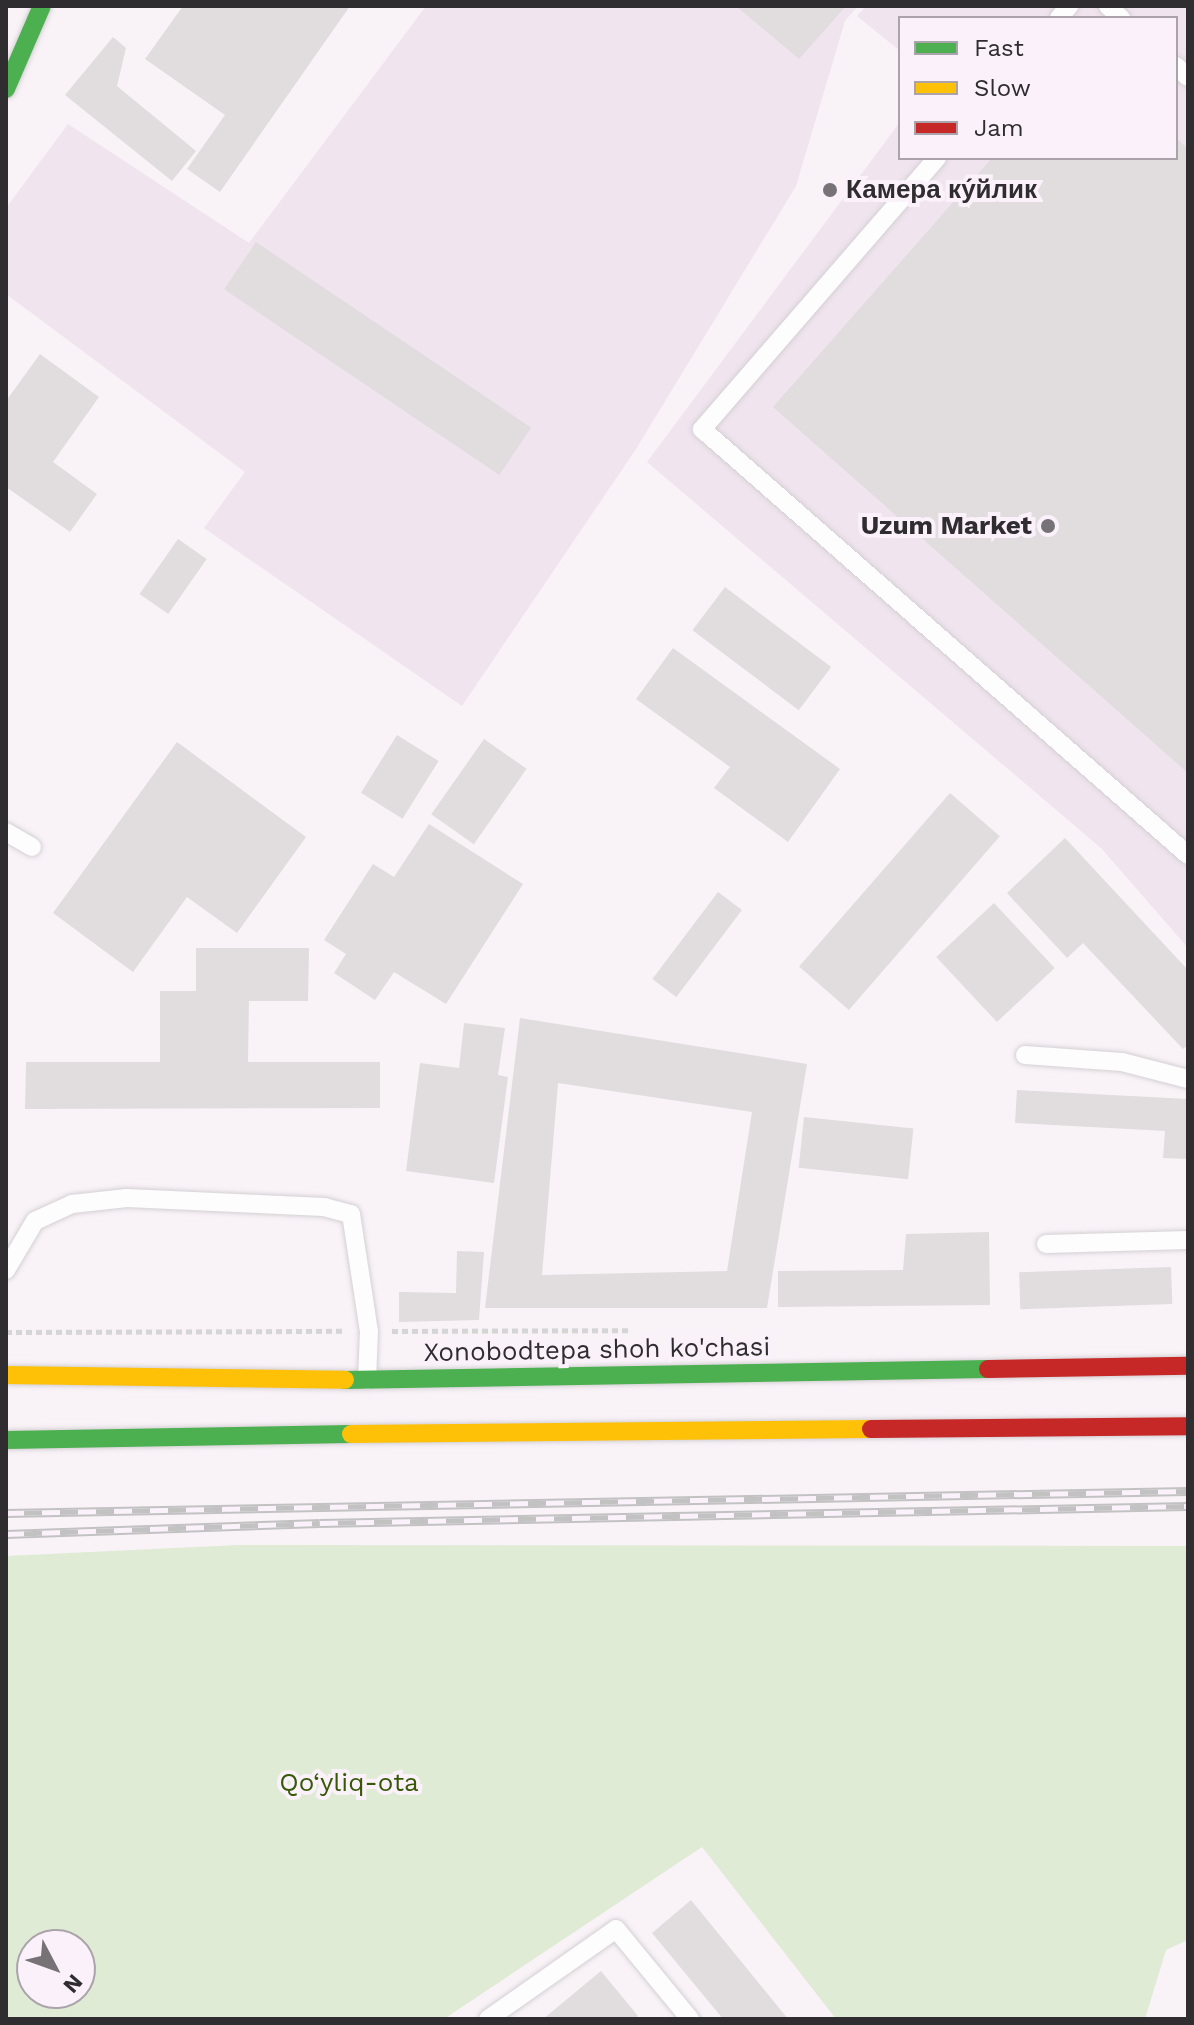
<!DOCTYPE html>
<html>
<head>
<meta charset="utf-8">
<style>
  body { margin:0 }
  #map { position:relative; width:1194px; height:2025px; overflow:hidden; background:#f9f3f8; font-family:"Work Sans",sans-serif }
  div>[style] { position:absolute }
  .built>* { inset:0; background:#f0e4ef }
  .green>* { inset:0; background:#dfebd4 }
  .building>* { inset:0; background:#e1dcde; transform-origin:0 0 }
  .path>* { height:5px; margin-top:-2.5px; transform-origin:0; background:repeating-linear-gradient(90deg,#d6d5d6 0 6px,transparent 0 10px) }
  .roads { filter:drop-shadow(0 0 2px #d4d0d3) drop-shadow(0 0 2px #d4d0d3) }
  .lane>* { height:18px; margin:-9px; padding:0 9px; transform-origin:9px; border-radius:9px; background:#fefdfe }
  .fast>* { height:18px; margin:-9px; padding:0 9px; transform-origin:9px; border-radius:9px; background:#4caf50 }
  .slow>* { height:18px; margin:-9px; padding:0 9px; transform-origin:9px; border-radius:9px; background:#ffc107 }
  .jam>* { height:18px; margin:-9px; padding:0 9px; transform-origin:9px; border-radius:9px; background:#c62828 }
  .rail>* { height:9px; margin-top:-4.5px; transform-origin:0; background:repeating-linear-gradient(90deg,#fbf1fa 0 18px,#c3c2c3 0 36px); box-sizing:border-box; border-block:2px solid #c3c2c3 }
  .dots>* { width:22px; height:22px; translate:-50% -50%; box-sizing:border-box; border:4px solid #fbf1fa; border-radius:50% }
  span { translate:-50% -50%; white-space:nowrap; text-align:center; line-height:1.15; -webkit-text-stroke:8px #fbf1fa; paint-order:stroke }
  .poi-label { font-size:26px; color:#302d30; font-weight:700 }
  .left { translate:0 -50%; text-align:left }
  .right { translate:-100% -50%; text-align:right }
  .street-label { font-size:26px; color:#302d30 }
  .park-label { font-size:26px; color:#365906 }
  .frame { position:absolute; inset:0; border:8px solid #302d30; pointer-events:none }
  .legend { position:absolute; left:898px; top:16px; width:280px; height:144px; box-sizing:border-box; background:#fbf1fa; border:2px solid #aaa3a9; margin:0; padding:10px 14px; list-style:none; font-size:24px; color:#302d30 }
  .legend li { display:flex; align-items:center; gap:16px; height:40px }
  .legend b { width:40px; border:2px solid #aaa3a9 }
  .north { position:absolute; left:16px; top:1929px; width:80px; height:80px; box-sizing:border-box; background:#fbf1fa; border:2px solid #aaa3a9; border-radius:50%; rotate:131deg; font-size:22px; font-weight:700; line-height:32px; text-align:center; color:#302d30 }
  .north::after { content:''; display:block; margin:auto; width:28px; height:36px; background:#767276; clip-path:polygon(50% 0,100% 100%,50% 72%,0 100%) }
</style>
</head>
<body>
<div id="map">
  <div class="built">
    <div style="clip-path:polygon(426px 6px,858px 6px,845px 21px,796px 186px,636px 449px,462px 706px,204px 528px,245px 472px,6px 294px,6px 208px,68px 124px,249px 243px)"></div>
    <div style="clip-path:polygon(866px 6px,1188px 6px,1188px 948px,1102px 849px,647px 462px,900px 122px,900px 158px,1176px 158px,1176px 18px,900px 18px,900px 51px,857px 16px)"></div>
  </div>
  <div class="green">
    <div style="clip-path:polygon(evenodd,238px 1545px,1188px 1546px,1188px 1940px,1166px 1950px,1145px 2019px,836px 2019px,702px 1847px,444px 2019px,6px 2019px,6px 1556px,238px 1545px,32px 1945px,80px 1945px,80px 1993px,32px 1993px,32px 1945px)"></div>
  </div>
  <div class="building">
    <div style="clip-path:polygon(183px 6px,350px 6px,220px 192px,187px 169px,225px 115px,145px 59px)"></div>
    <div style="clip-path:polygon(736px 6px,846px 6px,799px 59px)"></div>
    <div style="clip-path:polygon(113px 37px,126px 48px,117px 86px,196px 151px,172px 181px,65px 95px)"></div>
    <div style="clip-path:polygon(1176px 138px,1188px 149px,1188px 773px,773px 407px,992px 158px,1176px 158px)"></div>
    <div style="left:256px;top:242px;width:332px;height:57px;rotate:34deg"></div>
    <div style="clip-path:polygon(40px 354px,99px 397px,53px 462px,97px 494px,70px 532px,6px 487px,6px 401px)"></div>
    <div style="left:178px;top:539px;width:35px;height:67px;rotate:35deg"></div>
    <div style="left:725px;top:587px;width:133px;height:54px;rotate:37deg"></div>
    <div style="clip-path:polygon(673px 648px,840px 769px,788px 842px,714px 788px,730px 767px,636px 699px)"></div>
    <div style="left:397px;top:735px;width:49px;height:68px;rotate:32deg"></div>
    <div style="left:484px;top:739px;width:52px;height:92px;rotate:35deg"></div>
    <div style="clip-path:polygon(177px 742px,306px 837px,237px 933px,187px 897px,133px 972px,53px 913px)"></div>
    <div style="left:950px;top:793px;width:66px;height:230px;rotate:41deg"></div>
    <div style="clip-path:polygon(429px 824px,523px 884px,446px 1004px,394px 972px,375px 1000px,334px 973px,346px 954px,324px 940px,373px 864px,394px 877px)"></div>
    <div style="clip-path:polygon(1065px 838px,1188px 970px,1188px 1045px,1183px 1049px,1083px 943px,1067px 958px,1007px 893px)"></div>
    <div style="left:718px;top:892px;width:30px;height:109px;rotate:37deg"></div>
    <div style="left:994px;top:903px;width:89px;height:79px;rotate:47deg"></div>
    <div style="clip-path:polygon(196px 948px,309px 948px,308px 1001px,249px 1001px,248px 1062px,380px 1062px,380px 1108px,25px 1109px,26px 1062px,160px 1062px,160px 991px,196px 991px)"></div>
    <div style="clip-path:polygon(evenodd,520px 1018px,807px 1064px,767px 1308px,485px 1308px,520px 1018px,558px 1083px,752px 1112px,727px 1271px,542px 1275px,558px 1083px)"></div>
    <div style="clip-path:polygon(464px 1023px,505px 1028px,498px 1075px,508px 1077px,494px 1183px,406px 1171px,420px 1063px,459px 1068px)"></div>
    <div style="clip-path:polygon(1017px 1090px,1188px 1099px,1188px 1159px,1163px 1158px,1165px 1131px,1015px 1123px)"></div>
    <div style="left:804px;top:1117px;width:110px;height:51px;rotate:6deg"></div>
    <div style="clip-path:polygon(989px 1232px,990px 1305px,778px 1307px,778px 1271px,903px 1270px,906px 1234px)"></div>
    <div style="clip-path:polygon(457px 1251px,484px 1252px,479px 1320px,399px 1322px,399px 1292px,456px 1293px)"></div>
    <div style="left:1171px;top:1267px;width:37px;height:152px;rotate:88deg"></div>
    <div style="clip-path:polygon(691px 1900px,788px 2019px,723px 2019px,652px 1933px)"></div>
    <div style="clip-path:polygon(601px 1971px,638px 2016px,634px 2019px,543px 2019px)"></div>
  </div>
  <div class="path">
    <div style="left:392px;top:1331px;width:239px;rotate:-0.2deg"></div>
    <div style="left:6px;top:1332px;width:340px;rotate:-0.2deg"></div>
  </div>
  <div class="roads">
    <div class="lane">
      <div style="left:1108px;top:6px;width:18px;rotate:43deg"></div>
      <div style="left:1059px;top:18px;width:16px;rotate:-50deg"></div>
      <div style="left:1176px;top:66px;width:16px;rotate:43deg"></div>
      <div style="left:937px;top:158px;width:359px;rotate:130.9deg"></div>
      <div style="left:702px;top:429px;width:646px;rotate:41.24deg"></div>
      <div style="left:6px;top:832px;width:30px;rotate:30deg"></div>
      <div style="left:1025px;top:1055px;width:97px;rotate:4.1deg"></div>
      <div style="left:1122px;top:1062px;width:68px;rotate:14.4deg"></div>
      <div style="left:1046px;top:1244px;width:142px;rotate:-1.6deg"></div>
      <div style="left:6px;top:1270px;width:57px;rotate:-59.4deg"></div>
      <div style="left:35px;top:1221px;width:41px;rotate:-24.7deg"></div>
      <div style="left:72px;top:1204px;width:55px;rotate:-6.2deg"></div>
      <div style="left:127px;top:1198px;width:197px;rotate:2.6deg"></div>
      <div style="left:324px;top:1207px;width:28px;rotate:15deg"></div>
      <div style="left:351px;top:1214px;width:118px;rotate:81.3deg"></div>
      <div style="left:369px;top:1331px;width:49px;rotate:92.3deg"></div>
      <div style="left:488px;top:2019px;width:156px;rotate:-35.1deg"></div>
      <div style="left:616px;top:1929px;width:117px;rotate:50.6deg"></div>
    </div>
    <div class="fast">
      <div style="left:6px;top:89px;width:90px;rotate:-66.6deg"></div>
      <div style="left:345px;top:1380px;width:643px;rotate:-0.98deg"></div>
      <div style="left:6px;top:1440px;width:345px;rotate:-1deg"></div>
    </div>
    <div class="slow">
      <div style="left:6px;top:1375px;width:339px;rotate:0.8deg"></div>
      <div style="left:351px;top:1434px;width:520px;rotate:-0.55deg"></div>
    </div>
    <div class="jam">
      <div style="left:988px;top:1369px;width:200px;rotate:-0.9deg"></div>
      <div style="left:871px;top:1429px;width:317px;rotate:-0.5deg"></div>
    </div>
  </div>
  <div class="rail">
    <div style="left:6px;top:1513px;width:1182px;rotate:-1.07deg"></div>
    <div style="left:6px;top:1534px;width:314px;rotate:-2deg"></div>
    <div style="left:320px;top:1523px;width:868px;rotate:-1.12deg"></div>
  </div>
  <div class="dots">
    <div style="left:830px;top:190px;background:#767276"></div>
    <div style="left:1048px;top:526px;background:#767276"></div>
  </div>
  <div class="poi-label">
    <span class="left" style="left:846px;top:190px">Камера ку́йлик</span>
    <span class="right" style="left:1032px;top:526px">Uzum Market</span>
  </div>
  <div class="street-label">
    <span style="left:597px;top:1350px;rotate:-1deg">Xonobodtepa shoh ko'chasi</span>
  </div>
  <div class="park-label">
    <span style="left:349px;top:1783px">Qo‘yliq-ota</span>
  </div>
  <div class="frame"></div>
  <ul class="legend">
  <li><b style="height:10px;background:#4caf50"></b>Fast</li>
  <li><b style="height:10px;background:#ffc107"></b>Slow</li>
  <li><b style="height:10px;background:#c62828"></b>Jam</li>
  </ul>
  <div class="north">N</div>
</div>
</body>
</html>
